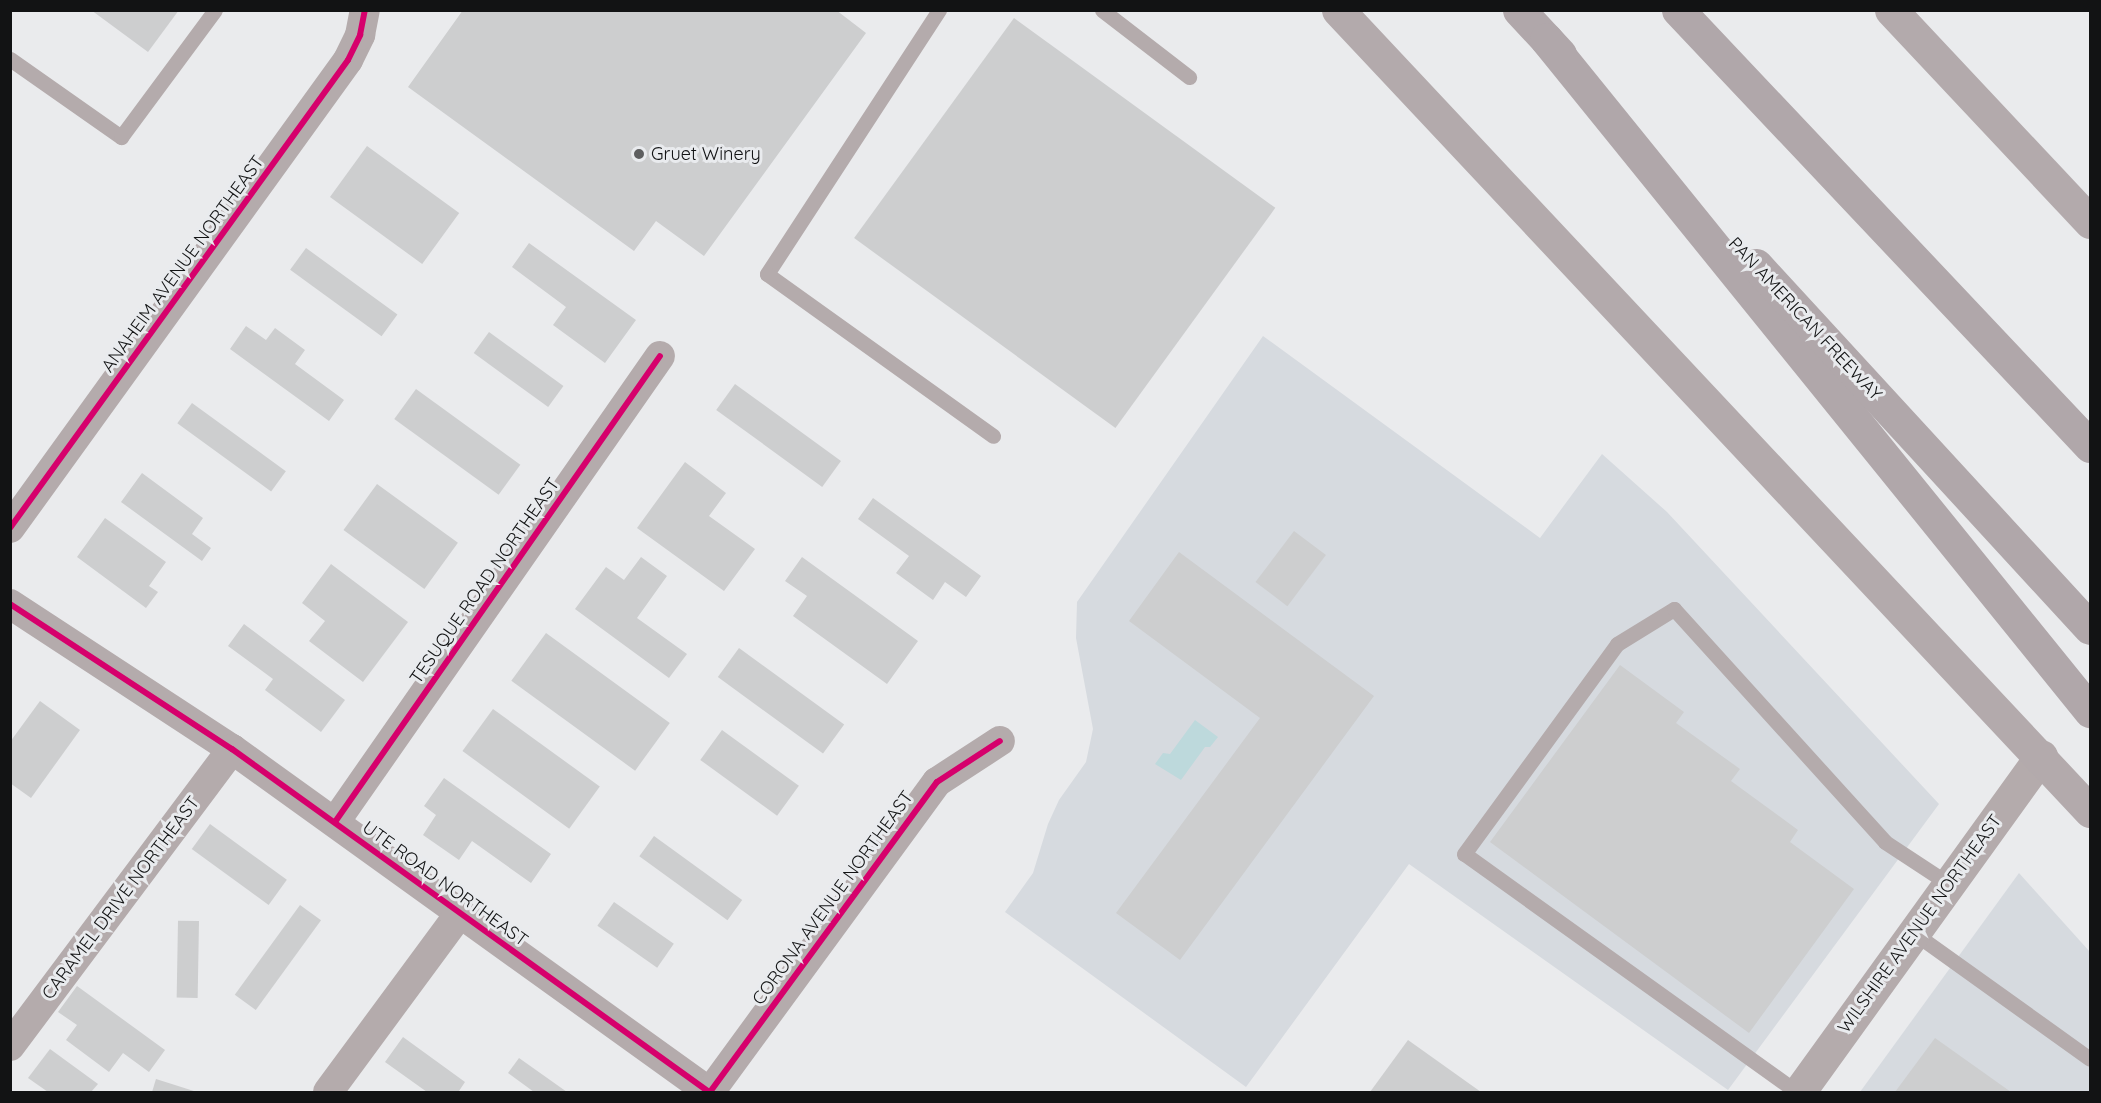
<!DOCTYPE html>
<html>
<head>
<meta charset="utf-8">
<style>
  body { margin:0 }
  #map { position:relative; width:2101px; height:1103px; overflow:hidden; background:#eaebed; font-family:Quicksand,sans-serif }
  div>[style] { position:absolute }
  .built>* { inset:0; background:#d6dadf }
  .water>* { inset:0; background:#bdd9dc }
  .building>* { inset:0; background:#cdcecf; transform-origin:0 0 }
  .service>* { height:15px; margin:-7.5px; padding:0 7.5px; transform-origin:7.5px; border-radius:7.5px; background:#b4abac }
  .minor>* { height:30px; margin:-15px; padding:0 15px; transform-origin:15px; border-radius:15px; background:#b4abac }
  .tertiary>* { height:33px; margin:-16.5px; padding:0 16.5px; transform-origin:16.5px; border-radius:16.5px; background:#b4abac }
  .secondary>* { height:33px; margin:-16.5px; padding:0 16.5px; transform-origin:16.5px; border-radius:16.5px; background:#b3aaac }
  .motorway>* { height:33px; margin:-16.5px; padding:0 16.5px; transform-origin:16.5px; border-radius:16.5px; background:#b0a7aa }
  .cycleway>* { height:6px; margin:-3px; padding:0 3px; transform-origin:3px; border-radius:3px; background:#d6006c }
  .dots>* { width:16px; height:16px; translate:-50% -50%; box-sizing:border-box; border:3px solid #e9ebee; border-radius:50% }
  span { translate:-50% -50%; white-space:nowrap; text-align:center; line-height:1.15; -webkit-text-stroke:6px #e9ebee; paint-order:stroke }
  .poi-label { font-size:18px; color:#121314 }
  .left { translate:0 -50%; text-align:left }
  .street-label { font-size:18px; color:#121314 }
  .frame { position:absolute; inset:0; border:12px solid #121314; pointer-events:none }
</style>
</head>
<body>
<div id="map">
  <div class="built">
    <div style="clip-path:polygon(1263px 336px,1540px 538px,1602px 454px,1667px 512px,1939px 804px,1728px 1090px,1409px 864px,1246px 1087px,1005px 912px,1033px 873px,1048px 824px,1059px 800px,1086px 762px,1093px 729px,1076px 638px,1077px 602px)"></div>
    <div style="clip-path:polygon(2019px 873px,2090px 952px,2090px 1092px,1860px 1092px)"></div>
  </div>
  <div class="water">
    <div style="clip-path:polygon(1195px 720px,1218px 737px,1210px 747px,1205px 747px,1181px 780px,1155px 764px,1163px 753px,1170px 754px)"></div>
  </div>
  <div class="building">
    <div style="clip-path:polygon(91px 10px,179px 10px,148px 52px)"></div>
    <div style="clip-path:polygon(463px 10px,836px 10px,866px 33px,704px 256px,656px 221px,634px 251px,408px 87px)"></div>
    <div style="left:1014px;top:18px;width:323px;height:272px;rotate:36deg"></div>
    <div style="left:367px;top:146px;width:114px;height:63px;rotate:36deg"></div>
    <div style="clip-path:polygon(529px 243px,636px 320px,605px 363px,553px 325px,566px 307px,512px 267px)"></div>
    <div style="left:306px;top:248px;width:113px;height:27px;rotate:36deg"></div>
    <div style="clip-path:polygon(246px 326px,266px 340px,275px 328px,305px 350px,295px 364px,344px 400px,329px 421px,230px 349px)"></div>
    <div style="left:489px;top:332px;width:92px;height:26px;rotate:36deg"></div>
    <div style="left:735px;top:384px;width:131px;height:32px;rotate:36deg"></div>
    <div style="left:416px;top:389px;width:129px;height:37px;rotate:36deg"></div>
    <div style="left:192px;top:403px;width:116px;height:25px;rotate:36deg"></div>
    <div style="clip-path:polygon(685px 462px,726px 493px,709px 516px,755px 549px,724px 591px,637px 528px)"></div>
    <div style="clip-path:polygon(142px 473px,203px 518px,192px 534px,211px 548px,202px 561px,121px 502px)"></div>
    <div style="left:377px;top:484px;width:100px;height:57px;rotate:36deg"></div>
    <div style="clip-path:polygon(873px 498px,981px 576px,966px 597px,945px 582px,933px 600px,896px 573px,909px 556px,858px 519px)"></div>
    <div style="clip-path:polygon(105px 518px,166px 562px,149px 586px,158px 592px,146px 608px,77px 557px)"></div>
    <div style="left:1294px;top:531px;width:40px;height:64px;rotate:37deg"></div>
    <div style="clip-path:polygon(1179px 552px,1374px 696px,1180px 960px,1116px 913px,1260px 718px,1129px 621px)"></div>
    <div style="clip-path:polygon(641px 557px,667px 576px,637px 618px,687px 654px,669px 678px,575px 609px,606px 567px,624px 580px)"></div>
    <div style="clip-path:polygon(802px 557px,918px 641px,887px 684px,793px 616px,807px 596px,785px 581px)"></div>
    <div style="clip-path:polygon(331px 564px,408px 622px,363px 682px,309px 641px,325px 621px,302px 603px)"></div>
    <div style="clip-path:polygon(244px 624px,345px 700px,321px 732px,265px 690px,273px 679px,228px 646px)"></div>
    <div style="left:546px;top:633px;width:153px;height:59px;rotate:36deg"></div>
    <div style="left:739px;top:648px;width:130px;height:36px;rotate:36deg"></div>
    <div style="clip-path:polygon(1620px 665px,1684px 712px,1676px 723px,1740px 769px,1731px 781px,1798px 830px,1790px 842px,1854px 889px,1749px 1033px,1490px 842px)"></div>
    <div style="clip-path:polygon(40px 701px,80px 730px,31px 798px,10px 783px,10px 742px)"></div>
    <div style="left:493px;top:709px;width:132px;height:52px;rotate:36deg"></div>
    <div style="left:722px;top:730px;width:95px;height:37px;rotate:36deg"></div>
    <div style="clip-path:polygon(444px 778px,551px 854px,531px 883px,472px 841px,459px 860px,423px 835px,436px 815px,424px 806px)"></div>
    <div style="left:210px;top:824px;width:95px;height:31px;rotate:36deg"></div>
    <div style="left:654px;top:836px;width:109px;height:25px;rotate:36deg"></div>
    <div style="left:614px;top:902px;width:73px;height:29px;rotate:35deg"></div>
    <div style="left:300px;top:905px;width:26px;height:111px;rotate:36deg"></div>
    <div style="left:199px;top:921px;width:77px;height:21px;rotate:91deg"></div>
    <div style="clip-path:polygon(77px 986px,165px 1050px,149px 1072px,123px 1053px,109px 1072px,66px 1040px,77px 1025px,58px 1012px)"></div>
    <div style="clip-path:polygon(403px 1037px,465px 1082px,459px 1091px,462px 1092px,427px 1092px,385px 1062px)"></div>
    <div style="clip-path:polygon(1935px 1038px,2011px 1092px,1895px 1092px)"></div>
    <div style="clip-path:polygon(1408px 1040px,1481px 1092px,1370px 1092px)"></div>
    <div style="clip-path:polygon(50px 1049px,98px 1084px,91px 1092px,48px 1092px,28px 1078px)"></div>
    <div style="clip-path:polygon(519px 1058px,567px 1092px,534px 1092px,508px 1073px)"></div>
    <div style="clip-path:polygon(156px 1079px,197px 1092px,152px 1092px)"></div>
  </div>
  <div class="service">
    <div style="left:939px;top:10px;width:315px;rotate:123.1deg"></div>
    <div style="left:767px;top:274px;width:278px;rotate:35.6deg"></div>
    <div style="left:1102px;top:10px;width:110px;rotate:37.6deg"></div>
    <div style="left:10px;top:59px;width:136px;rotate:35.1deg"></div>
    <div style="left:121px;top:137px;width:158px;rotate:-53.5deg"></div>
    <div style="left:1914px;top:933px;width:216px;rotate:35.6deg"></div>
    <div style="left:1797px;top:1092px;width:409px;rotate:-144.4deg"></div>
    <div style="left:1464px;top:854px;width:260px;rotate:-53.9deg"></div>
    <div style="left:1617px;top:644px;width:67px;rotate:-31.6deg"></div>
    <div style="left:1674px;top:609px;width:314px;rotate:47.8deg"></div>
    <div style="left:1885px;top:842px;width:77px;rotate:33.3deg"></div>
  </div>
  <div class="minor">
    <div style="left:10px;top:528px;width:577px;rotate:-54.16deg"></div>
    <div style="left:348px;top:60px;width:28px;rotate:-64deg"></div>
    <div style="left:360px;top:35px;width:25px;rotate:-79deg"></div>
    <div style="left:10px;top:604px;width:265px;rotate:33.2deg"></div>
    <div style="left:232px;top:749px;width:588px;rotate:35.72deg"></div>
    <div style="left:335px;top:822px;width:568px;rotate:-55.11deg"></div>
    <div style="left:10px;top:1046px;width:371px;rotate:-53.2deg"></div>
    <div style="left:328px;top:1092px;width:222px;rotate:-53.6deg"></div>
    <div style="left:710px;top:1092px;width:384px;rotate:-53.8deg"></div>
    <div style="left:937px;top:782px;width:75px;rotate:-33.1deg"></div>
  </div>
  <div class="tertiary">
    <div style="left:1799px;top:1092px;width:414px;rotate:-54.2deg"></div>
  </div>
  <div class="secondary">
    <div style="left:1338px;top:10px;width:1099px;rotate:46.81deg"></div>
    <div style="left:1891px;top:10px;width:291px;rotate:46.8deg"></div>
  </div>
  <div class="motorway">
    <div style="left:1519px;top:10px;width:60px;rotate:47deg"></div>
    <div style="left:1678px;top:10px;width:600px;rotate:46.62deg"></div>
    <div style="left:1546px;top:39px;width:865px;rotate:51.01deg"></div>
    <div style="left:1756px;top:265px;width:493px;rotate:47.4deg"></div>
  </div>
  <div class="cycleway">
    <div style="left:10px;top:528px;width:577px;rotate:-54.16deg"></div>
    <div style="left:348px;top:60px;width:28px;rotate:-64deg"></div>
    <div style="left:360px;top:35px;width:25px;rotate:-79deg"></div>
    <div style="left:10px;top:604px;width:265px;rotate:33.2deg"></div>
    <div style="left:232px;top:749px;width:588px;rotate:35.72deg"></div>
    <div style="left:335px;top:822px;width:568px;rotate:-55.11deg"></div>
    <div style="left:710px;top:1092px;width:384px;rotate:-53.8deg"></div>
    <div style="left:937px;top:782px;width:75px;rotate:-33.1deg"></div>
  </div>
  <div class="dots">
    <div style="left:639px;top:154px;background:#5e5f60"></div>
  </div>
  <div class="poi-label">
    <span class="left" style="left:651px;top:154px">Gruet Winery</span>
  </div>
  <div class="street-label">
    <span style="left:183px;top:264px;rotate:-54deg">ANAHEIM AVENUE NORTHEAST</span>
    <span style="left:1805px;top:319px;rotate:47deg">PAN AMERICAN FREEWAY</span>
    <span style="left:485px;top:581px;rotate:-55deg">TESUQUE ROAD NORTHEAST</span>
    <span style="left:445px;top:884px;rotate:36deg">UTE ROAD NORTHEAST</span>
    <span style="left:121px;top:898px;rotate:-53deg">CARAMEL DRIVE NORTHEAST</span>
    <span style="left:833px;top:898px;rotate:-54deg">CORONA AVENUE NORTHEAST</span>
    <span style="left:1920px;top:924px;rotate:-54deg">WILSHIRE AVENUE NORTHEAST</span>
  </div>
  <div class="frame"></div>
</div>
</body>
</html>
